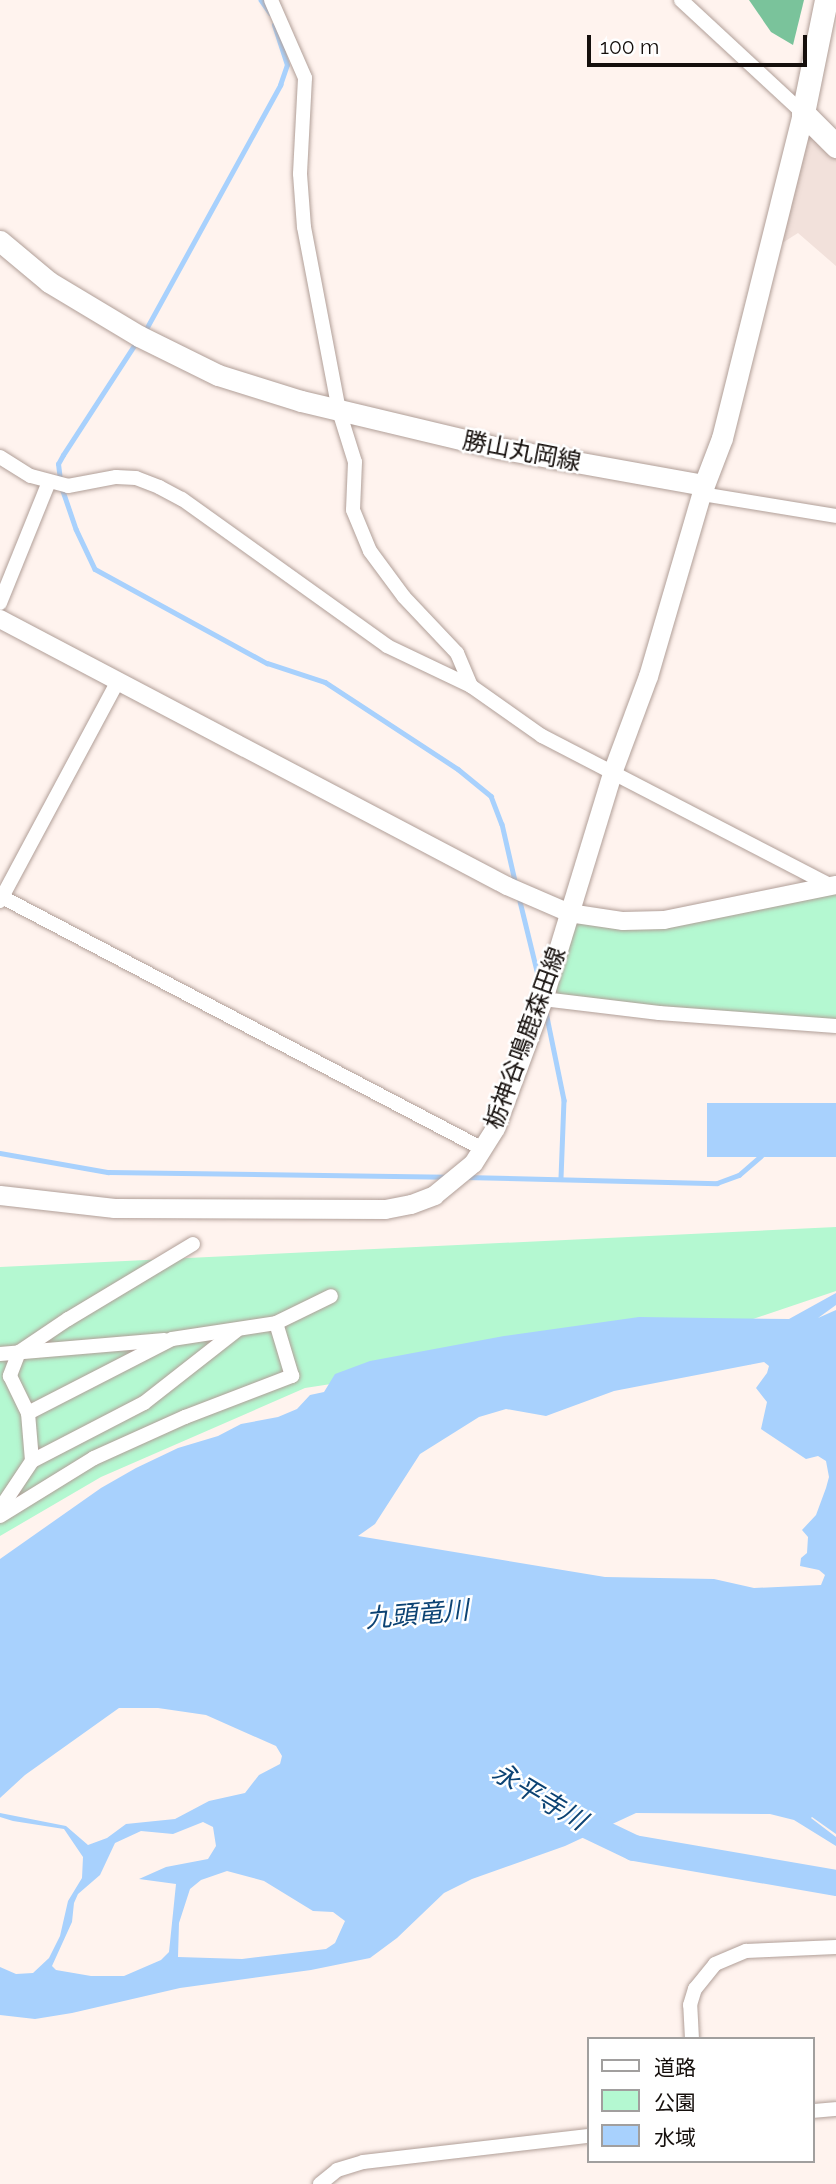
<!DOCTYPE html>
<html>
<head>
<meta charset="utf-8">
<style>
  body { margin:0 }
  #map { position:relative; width:836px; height:2184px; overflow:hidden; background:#fff3ee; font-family:Raleway,"Noto Sans JP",sans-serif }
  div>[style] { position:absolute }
  .built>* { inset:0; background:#f2e1db }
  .green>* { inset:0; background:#b4f8d1 }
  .forest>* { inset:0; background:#7ac39b }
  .water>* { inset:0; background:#a8d1fd; transform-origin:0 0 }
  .stream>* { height:4.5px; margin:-2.25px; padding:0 2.25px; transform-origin:2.25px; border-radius:2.25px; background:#a8d1fd }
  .river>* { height:26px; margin:-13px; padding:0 13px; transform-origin:13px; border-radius:13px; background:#a8d1fd }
  .roads { filter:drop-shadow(0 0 2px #b19f98) drop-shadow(0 0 2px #b19f98) }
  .minor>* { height:14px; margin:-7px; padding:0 7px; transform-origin:7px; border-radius:7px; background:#fff }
  .tertiary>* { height:18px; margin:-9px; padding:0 9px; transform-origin:9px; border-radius:9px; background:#fff }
  .secondary>* { height:19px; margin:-9.5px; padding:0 9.5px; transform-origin:9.5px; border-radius:9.5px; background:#fff }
  .primary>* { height:21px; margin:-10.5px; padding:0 10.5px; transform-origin:10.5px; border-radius:10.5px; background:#fff }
  .trunk>* { height:23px; margin:-11.5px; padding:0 11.5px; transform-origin:11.5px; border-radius:11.5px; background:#fff }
  span { translate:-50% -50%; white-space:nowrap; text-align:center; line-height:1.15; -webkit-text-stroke:5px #fff; paint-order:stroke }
  .street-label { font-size:24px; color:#150f0c }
  .water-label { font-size:26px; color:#0c4374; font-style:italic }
  .legend { position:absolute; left:587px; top:2037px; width:228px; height:126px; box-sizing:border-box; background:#fff; border:2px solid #a19f9e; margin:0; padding:9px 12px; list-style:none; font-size:21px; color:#150f0c }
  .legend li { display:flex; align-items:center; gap:14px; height:35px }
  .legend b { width:35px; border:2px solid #a19f9e }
  .scale { position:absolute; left:587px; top:35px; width:220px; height:32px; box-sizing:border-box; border:4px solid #150f0c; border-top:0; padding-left:9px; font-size:21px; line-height:24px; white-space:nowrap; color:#150f0c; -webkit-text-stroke:5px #fff; paint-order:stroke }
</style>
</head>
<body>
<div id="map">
  <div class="built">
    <div style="clip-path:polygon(803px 113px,836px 146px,836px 266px,798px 233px,776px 247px)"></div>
  </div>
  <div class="green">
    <div style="clip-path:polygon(836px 889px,836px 1026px,543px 999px,569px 913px,623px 921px)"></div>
    <div style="clip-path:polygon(836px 1227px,836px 1291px,753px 1319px,305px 1388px,101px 1477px,0 1536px,0 1267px)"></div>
  </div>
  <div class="forest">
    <div style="clip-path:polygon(749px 0,804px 0,793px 45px,771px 32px)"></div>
  </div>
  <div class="water">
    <div style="left:836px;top:1103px;width:54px;height:129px;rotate:90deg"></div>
    <div style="clip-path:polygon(evenodd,836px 1293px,836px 1305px,818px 1318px,836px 1310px,836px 1834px,812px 1817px,811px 1818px,836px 1837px,836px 1846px,794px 1820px,770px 1814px,636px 1813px,565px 1846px,472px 1879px,444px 1893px,397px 1938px,370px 1958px,311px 1970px,180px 1988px,72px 2013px,35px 2019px,0 2015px,0 1967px,16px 1974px,33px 1973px,49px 1958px,60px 1936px,68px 1901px,82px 1878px,83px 1857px,64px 1829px,13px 1821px,0 1817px,0 1813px,66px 1826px,88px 1845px,107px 1838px,126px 1824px,175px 1819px,209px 1801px,245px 1793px,259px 1775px,280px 1764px,282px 1756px,276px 1746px,206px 1715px,158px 1708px,119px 1708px,25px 1775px,0 1798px,0 1559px,101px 1488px,136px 1468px,178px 1448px,218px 1436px,241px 1424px,278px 1417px,297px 1409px,310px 1395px,324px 1392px,335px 1374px,370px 1361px,504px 1336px,639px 1317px,789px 1319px,836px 1293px,764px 1362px,769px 1366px,767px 1373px,756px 1388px,767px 1402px,761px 1429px,806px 1459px,818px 1456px,826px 1461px,829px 1477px,826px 1488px,816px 1515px,802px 1530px,808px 1537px,807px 1553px,801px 1558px,800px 1566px,819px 1570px,825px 1575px,821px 1585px,754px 1588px,714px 1579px,605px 1577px,358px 1536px,375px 1524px,420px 1454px,479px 1417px,506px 1409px,546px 1416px,614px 1391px,764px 1362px,836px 1293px,203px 1822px,213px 1827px,216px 1846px,208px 1859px,166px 1867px,139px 1879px,176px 1884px,169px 1952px,161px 1960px,124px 1976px,91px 1976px,56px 1970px,52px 1966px,72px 1922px,74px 1903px,78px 1894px,100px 1875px,115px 1843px,141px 1831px,173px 1834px,203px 1822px,836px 1293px,227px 1871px,264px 1881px,313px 1911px,333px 1912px,345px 1921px,335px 1943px,326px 1949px,242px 1959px,178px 1957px,179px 1923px,190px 1889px,201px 1880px,227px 1871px)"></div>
  </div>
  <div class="stream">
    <div style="left:261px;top:0;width:16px;rotate:55deg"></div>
    <div style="left:145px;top:331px;width:281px;rotate:-61.2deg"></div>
    <div style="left:280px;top:85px;width:21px;rotate:-71deg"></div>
    <div style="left:287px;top:65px;width:42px;rotate:-108deg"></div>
    <div style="left:60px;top:480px;width:16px;rotate:-97deg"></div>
    <div style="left:58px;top:464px;width:10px;rotate:-61deg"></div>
    <div style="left:63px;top:455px;width:136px;rotate:-57deg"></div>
    <div style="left:62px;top:488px;width:43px;rotate:71.1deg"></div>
    <div style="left:76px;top:529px;width:44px;rotate:64.6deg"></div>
    <div style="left:95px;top:569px;width:196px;rotate:28.7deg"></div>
    <div style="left:267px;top:663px;width:61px;rotate:18.1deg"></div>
    <div style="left:325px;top:682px;width:159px;rotate:33.2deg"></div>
    <div style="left:458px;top:769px;width:43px;rotate:39.3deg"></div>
    <div style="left:491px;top:796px;width:30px;rotate:69deg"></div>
    <div style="left:502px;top:824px;width:63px;rotate:77.1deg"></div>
    <div style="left:519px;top:897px;width:89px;rotate:76.3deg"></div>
    <div style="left:546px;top:1012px;width:90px;rotate:78.4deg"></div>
    <div style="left:564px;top:1100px;width:77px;rotate:92.2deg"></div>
    <div style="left:0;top:1153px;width:110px;rotate:10deg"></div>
    <div style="left:108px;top:1172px;width:338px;rotate:0.8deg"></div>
    <div style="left:465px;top:1177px;width:252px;rotate:1.4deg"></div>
    <div style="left:717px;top:1183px;width:23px;rotate:-20deg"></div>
    <div style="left:739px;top:1175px;width:33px;rotate:-41deg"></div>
  </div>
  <div class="river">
    <div style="left:565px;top:1815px;width:76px;rotate:25.6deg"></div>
    <div style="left:634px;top:1848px;width:205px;rotate:9.8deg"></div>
  </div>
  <div class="roads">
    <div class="minor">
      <div style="left:271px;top:0;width:85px;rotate:66.4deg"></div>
      <div style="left:305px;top:78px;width:96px;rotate:93deg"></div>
      <div style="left:300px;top:174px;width:53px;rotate:85.7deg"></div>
      <div style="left:304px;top:227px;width:187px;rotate:79.2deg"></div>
      <div style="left:339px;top:411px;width:53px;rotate:72.6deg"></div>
      <div style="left:355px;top:462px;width:48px;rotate:92.4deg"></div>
      <div style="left:353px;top:510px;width:44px;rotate:67.5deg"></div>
      <div style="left:370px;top:551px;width:57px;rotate:53.5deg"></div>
      <div style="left:404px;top:597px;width:77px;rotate:46.6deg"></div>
      <div style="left:457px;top:653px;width:36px;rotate:67deg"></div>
      <div style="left:681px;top:0;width:166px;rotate:42.8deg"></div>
      <div style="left:0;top:457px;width:36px;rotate:32deg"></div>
      <div style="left:31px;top:476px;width:38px;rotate:15deg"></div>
      <div style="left:68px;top:486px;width:49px;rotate:-10.6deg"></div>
      <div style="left:116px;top:477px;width:20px;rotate:3deg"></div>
      <div style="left:136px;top:478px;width:25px;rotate:21deg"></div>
      <div style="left:159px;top:487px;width:26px;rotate:28deg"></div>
      <div style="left:182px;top:499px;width:252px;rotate:35.6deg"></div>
      <div style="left:387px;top:646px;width:93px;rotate:25.5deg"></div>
      <div style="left:471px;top:686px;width:87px;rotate:35.2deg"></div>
      <div style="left:542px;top:736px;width:326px;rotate:27.4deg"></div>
      <div style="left:702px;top:494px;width:136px;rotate:9.3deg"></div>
      <div style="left:0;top:603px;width:131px;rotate:-68deg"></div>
      <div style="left:0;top:896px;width:545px;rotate:27.65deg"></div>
      <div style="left:0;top:901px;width:250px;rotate:-61.8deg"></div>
      <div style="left:543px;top:999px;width:117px;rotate:6.9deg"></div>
      <div style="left:659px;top:1013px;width:177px;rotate:4.2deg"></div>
      <div style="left:193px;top:1244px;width:146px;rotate:149deg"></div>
      <div style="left:68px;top:1319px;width:59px;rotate:146deg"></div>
      <div style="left:19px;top:1352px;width:26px;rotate:111deg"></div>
      <div style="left:10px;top:1376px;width:41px;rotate:64.1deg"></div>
      <div style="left:28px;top:1413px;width:162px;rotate:-27.2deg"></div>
      <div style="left:172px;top:1339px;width:105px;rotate:-8.7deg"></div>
      <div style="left:276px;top:1323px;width:61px;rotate:-26.1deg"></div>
      <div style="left:0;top:1354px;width:165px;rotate:-4.9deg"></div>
      <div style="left:28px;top:1413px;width:48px;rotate:85.2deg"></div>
      <div style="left:32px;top:1461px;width:126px;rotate:-27.4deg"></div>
      <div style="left:144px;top:1403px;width:118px;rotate:-38.1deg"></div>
      <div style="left:0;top:1509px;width:58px;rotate:-56.3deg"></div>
      <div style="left:0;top:1516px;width:110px;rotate:-31.7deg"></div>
      <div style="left:94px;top:1458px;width:100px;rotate:-24.3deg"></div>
      <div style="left:185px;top:1417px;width:115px;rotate:-21deg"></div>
      <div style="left:292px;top:1376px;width:55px;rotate:-106.8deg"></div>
      <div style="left:692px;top:2039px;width:34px;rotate:-93deg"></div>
      <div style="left:690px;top:2005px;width:17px;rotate:-73deg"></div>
      <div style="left:695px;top:1989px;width:32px;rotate:-51deg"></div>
      <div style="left:715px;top:1964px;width:34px;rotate:-23deg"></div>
      <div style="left:746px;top:1951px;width:90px;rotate:-2.5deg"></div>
      <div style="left:813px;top:2111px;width:23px;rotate:-5deg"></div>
      <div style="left:320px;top:2184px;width:22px;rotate:-39deg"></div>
      <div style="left:337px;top:2170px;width:27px;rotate:-17deg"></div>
      <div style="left:363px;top:2162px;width:227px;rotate:-6.6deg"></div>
    </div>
    <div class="tertiary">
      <div style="left:0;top:619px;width:573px;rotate:27.77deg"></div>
      <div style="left:507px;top:886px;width:68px;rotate:23.5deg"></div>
      <div style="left:569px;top:913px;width:55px;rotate:8.4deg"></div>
      <div style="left:623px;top:921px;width:41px;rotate:-1.4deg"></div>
      <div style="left:664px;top:920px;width:176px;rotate:-11.5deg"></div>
    </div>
    <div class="secondary">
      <div style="left:0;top:1195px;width:115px;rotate:6.5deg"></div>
      <div style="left:114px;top:1208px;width:271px;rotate:0.2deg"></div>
      <div style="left:385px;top:1209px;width:26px;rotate:-11deg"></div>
      <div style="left:411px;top:1204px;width:25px;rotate:-21deg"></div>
      <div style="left:434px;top:1195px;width:50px;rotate:-39.4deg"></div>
      <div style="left:473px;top:1163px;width:41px;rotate:-57.8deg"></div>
      <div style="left:495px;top:1128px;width:138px;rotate:-69.6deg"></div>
      <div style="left:543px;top:999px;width:239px;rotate:-73deg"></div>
      <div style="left:613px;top:770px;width:100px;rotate:-69.6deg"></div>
      <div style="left:648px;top:676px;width:199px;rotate:-73.7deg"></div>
    </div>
    <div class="primary">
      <div style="left:0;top:241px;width:64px;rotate:39.9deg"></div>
      <div style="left:49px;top:282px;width:105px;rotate:31deg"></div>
      <div style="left:139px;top:336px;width:88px;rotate:26.3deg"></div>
      <div style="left:218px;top:375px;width:87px;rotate:17.4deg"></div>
      <div style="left:301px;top:401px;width:203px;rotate:13.4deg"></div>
      <div style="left:498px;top:448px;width:209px;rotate:10.2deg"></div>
      <div style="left:704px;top:485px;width:50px;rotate:-69deg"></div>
      <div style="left:722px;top:438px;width:335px;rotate:-76deg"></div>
    </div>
    <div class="trunk">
      <div style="left:826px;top:0;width:115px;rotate:101.5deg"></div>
      <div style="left:803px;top:113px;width:47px;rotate:45deg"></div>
    </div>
  </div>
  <div class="street-label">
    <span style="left:522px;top:451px;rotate:11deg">勝山丸岡線</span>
    <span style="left:525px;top:1038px;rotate:-70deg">栃神谷鳴鹿森田線</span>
  </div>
  <div class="water-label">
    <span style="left:417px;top:1615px;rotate:-5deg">九頭竜川</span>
    <span style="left:539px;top:1797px;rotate:31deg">永平寺川</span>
  </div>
  <ul class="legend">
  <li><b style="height:9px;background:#fff"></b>道路</li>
  <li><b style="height:19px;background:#b4f8d1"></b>公園</li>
  <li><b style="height:19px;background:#a8d1fd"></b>水域</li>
  </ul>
  <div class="scale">100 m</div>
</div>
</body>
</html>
